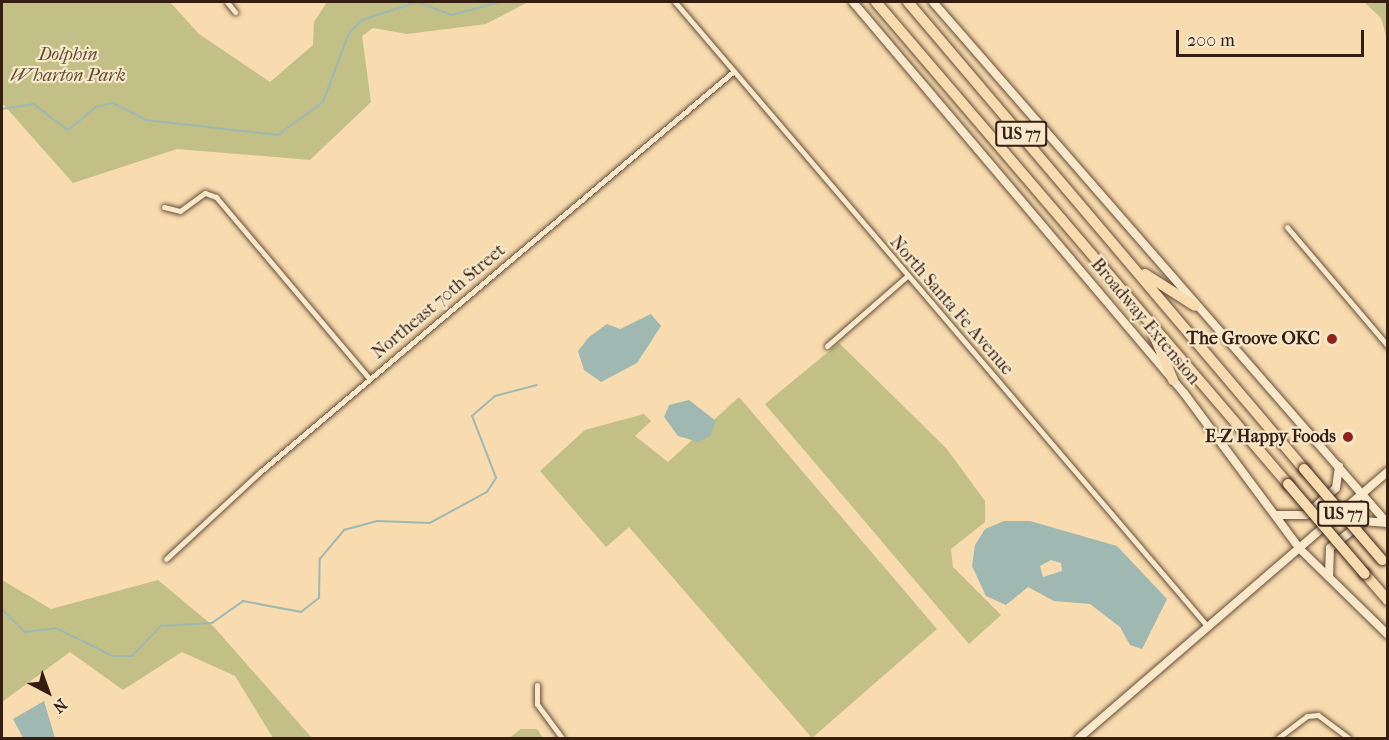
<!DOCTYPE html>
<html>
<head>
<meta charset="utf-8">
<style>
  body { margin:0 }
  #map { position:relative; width:1389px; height:740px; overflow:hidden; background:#f8dbae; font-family:"IM FELL French Canon",serif }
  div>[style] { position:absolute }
  .green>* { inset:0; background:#c2bf87 }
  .water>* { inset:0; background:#9fb9b2 }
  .stream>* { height:1.5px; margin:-0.75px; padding:0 0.75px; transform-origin:0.75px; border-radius:0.75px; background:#9fb9b2 }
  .roads { filter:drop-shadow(0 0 2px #664c39) drop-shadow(0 0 2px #664c39) }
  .street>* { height:5px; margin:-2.5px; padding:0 2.5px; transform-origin:2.5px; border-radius:2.5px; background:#fae8ca }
  .secondary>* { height:8px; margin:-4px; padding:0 4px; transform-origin:4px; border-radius:4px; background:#fae8ca }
  .highway>* { height:10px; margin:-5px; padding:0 5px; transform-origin:5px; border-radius:5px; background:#f8dbae }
  .bridges { filter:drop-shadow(0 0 2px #351d12) drop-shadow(0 0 2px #351d12) }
  .highway-bridge>* { height:10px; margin:-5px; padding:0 5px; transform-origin:5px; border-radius:5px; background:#f8dbae }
  .dots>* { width:16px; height:16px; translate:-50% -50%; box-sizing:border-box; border:3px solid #fae8ca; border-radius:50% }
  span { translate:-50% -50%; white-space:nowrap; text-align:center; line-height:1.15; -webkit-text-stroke:4.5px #fae8ca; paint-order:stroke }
  .shield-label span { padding:2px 4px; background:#fae8ca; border:2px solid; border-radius:4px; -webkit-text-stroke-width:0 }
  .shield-label { font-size:16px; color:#351d12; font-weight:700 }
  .park-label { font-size:18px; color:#5f4e35; font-style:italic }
  .street-label { font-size:18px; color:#351d12 }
  .poi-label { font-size:18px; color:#351d12; font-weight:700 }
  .right { translate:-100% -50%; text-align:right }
  .frame { position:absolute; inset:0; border:3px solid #351d12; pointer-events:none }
  .north { position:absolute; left:18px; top:662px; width:60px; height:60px; -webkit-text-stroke:4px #fae8ca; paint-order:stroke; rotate:139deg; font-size:16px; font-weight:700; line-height:24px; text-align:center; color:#351d12 }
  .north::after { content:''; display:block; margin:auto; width:21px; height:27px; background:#351d12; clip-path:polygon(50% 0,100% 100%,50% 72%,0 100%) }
  .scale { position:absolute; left:1176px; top:30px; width:188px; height:27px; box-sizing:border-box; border:3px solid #351d12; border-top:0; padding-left:8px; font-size:18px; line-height:21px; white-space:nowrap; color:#351d12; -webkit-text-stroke:4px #fae8ca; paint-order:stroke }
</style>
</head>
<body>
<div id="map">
  <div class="green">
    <div style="clip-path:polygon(2px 2px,170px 2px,199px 34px,270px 82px,313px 45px,314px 22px,327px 2px,528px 2px,486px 24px,407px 34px,373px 28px,362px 36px,371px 102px,310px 160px,177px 149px,73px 183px,2px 103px)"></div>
    <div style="clip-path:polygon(1364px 2px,1387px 2px,1387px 39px,1381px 18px)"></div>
    <div style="clip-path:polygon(839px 343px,946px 448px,985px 501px,985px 522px,951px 549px,953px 567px,1001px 615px,969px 644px,765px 404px)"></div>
    <div style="clip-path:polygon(739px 397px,937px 629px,812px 738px,629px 527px,606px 547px,540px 471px,585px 430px,644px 414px,651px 421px,635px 436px,668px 462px)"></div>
    <div style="clip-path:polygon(2px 580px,51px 609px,158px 580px,213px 626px,312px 738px,273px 738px,235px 676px,182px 652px,123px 690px,70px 652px,2px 702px)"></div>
    <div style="clip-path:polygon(521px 729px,537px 729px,543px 738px,509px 738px)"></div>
  </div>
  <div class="water">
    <div style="clip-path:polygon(651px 314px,661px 326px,637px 363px,601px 382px,584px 370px,578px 351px,589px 337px,607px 324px,620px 329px)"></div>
    <div style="clip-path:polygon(689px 400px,716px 421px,710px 436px,698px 442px,678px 436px,664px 417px,669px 405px)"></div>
    <div style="clip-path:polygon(evenodd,1004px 521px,1030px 521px,1117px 546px,1167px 599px,1142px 649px,1130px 645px,1120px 627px,1090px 604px,1054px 601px,1028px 587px,1006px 605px,986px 596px,972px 566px,975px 545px,985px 529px,1004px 521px,1051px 560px,1061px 563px,1062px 571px,1043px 577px,1040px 566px,1051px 560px)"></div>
    <div style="clip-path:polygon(44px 701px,55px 738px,23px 738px,13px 719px)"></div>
  </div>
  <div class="stream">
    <div style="left:2px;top:109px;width:32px;rotate:-9deg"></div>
    <div style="left:34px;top:104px;width:43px;rotate:37.4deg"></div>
    <div style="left:68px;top:130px;width:36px;rotate:-39deg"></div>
    <div style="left:96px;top:107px;width:17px;rotate:-13deg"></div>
    <div style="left:113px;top:103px;width:37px;rotate:27deg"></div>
    <div style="left:146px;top:120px;width:133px;rotate:6.5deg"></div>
    <div style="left:278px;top:135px;width:56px;rotate:-36.3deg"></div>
    <div style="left:323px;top:102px;width:74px;rotate:-69.4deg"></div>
    <div style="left:349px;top:33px;width:18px;rotate:-45deg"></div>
    <div style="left:362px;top:20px;width:59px;rotate:-17.8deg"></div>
    <div style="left:418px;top:2px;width:36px;rotate:21deg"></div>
    <div style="left:452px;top:15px;width:50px;rotate:-15.2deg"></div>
    <div style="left:2px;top:609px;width:33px;rotate:45deg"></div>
    <div style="left:25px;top:632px;width:31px;rotate:-7deg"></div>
    <div style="left:56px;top:628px;width:64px;rotate:26.2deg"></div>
    <div style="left:113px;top:656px;width:19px"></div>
    <div style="left:132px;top:656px;width:42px;rotate:-46deg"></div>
    <div style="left:161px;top:626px;width:51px;rotate:-3.4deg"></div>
    <div style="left:212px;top:623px;width:38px;rotate:-35deg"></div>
    <div style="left:243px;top:601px;width:59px;rotate:10.7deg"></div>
    <div style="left:301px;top:612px;width:23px;rotate:-38deg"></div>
    <div style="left:319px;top:598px;width:39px;rotate:-89deg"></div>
    <div style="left:320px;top:559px;width:38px;rotate:-50deg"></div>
    <div style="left:344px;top:530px;width:35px;rotate:-15deg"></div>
    <div style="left:378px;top:521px;width:52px;rotate:2.2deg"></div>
    <div style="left:430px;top:523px;width:65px;rotate:-28.5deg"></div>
    <div style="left:487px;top:492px;width:17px;rotate:-57deg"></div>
    <div style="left:496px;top:478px;width:66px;rotate:-111.2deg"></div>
    <div style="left:472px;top:416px;width:30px;rotate:-41deg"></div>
    <div style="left:495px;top:396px;width:43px;rotate:-14.7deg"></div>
  </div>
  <div class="roads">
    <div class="street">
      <div style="left:227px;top:2px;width:13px;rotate:51deg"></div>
      <div style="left:675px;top:2px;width:821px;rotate:49.54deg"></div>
      <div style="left:164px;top:207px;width:16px;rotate:14deg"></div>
      <div style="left:180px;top:211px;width:31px;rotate:-36deg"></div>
      <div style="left:205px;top:193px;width:12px;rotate:20deg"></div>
      <div style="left:216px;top:197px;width:238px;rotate:49.8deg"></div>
      <div style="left:1287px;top:227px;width:156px;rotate:49.7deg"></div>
      <div style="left:827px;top:346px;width:105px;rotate:-41.1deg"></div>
      <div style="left:166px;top:559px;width:128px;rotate:-42.8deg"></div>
      <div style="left:260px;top:472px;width:621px;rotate:-40.23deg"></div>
      <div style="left:537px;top:685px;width:19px;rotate:90deg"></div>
      <div style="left:537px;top:704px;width:42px;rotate:53.7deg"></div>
      <div style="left:1278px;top:738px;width:36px;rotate:-37deg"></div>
      <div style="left:1307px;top:716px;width:11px;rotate:-5deg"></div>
      <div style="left:1318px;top:715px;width:38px;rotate:37deg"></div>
    </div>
    <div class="secondary">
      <div style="left:853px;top:2px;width:512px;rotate:49.75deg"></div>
      <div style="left:1184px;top:393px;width:193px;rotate:53.4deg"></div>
      <div style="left:1299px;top:548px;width:124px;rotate:44.3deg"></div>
      <div style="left:933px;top:2px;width:692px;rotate:48.92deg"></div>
      <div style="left:1276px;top:515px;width:30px"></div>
      <div style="left:1306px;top:515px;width:40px;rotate:-42deg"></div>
      <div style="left:1336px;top:488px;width:22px;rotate:-82deg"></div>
      <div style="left:1329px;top:577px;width:29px;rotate:-88deg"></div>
      <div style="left:1330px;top:548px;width:43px;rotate:-38.5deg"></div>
      <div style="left:1364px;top:521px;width:23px;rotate:5deg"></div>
      <div style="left:1079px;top:738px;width:408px;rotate:-40.8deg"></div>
    </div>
    <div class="highway">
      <div style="left:876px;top:2px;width:634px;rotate:49.48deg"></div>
      <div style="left:908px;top:2px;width:612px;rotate:49.7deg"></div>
      <div style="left:1145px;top:274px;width:59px;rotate:32.6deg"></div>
      <div style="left:1154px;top:335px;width:49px;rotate:67.1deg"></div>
      <div style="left:1365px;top:574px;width:35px;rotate:49deg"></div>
    </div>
  </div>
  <div class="bridges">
    <div class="highway-bridge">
      <div style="left:1304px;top:469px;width:120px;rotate:49.4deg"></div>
      <div style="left:1288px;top:484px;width:118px;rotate:49.5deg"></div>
    </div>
  </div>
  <div class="dots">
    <div style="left:1332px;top:339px;background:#8f2418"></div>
    <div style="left:1348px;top:437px;background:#8f2418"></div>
  </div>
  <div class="shield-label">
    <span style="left:1021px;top:134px">US 77</span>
    <span style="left:1343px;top:514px">US 77</span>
  </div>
  <div class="park-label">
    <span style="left:68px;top:66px">Dolphin<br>Wharton Park</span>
  </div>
  <div class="street-label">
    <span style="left:439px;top:302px;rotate:-40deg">Northeast 70th Street</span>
    <span style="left:951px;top:306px;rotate:49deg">North Santa Fe Avenue</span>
    <span style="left:1145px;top:322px;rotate:50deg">Broadway Extension</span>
  </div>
  <div class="poi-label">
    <span class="right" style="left:1320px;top:339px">The Groove OKC</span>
    <span class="right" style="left:1336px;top:437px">E-Z Happy Foods</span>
  </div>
  <div class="frame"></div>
  <div class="north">N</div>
  <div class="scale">200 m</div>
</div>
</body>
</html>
